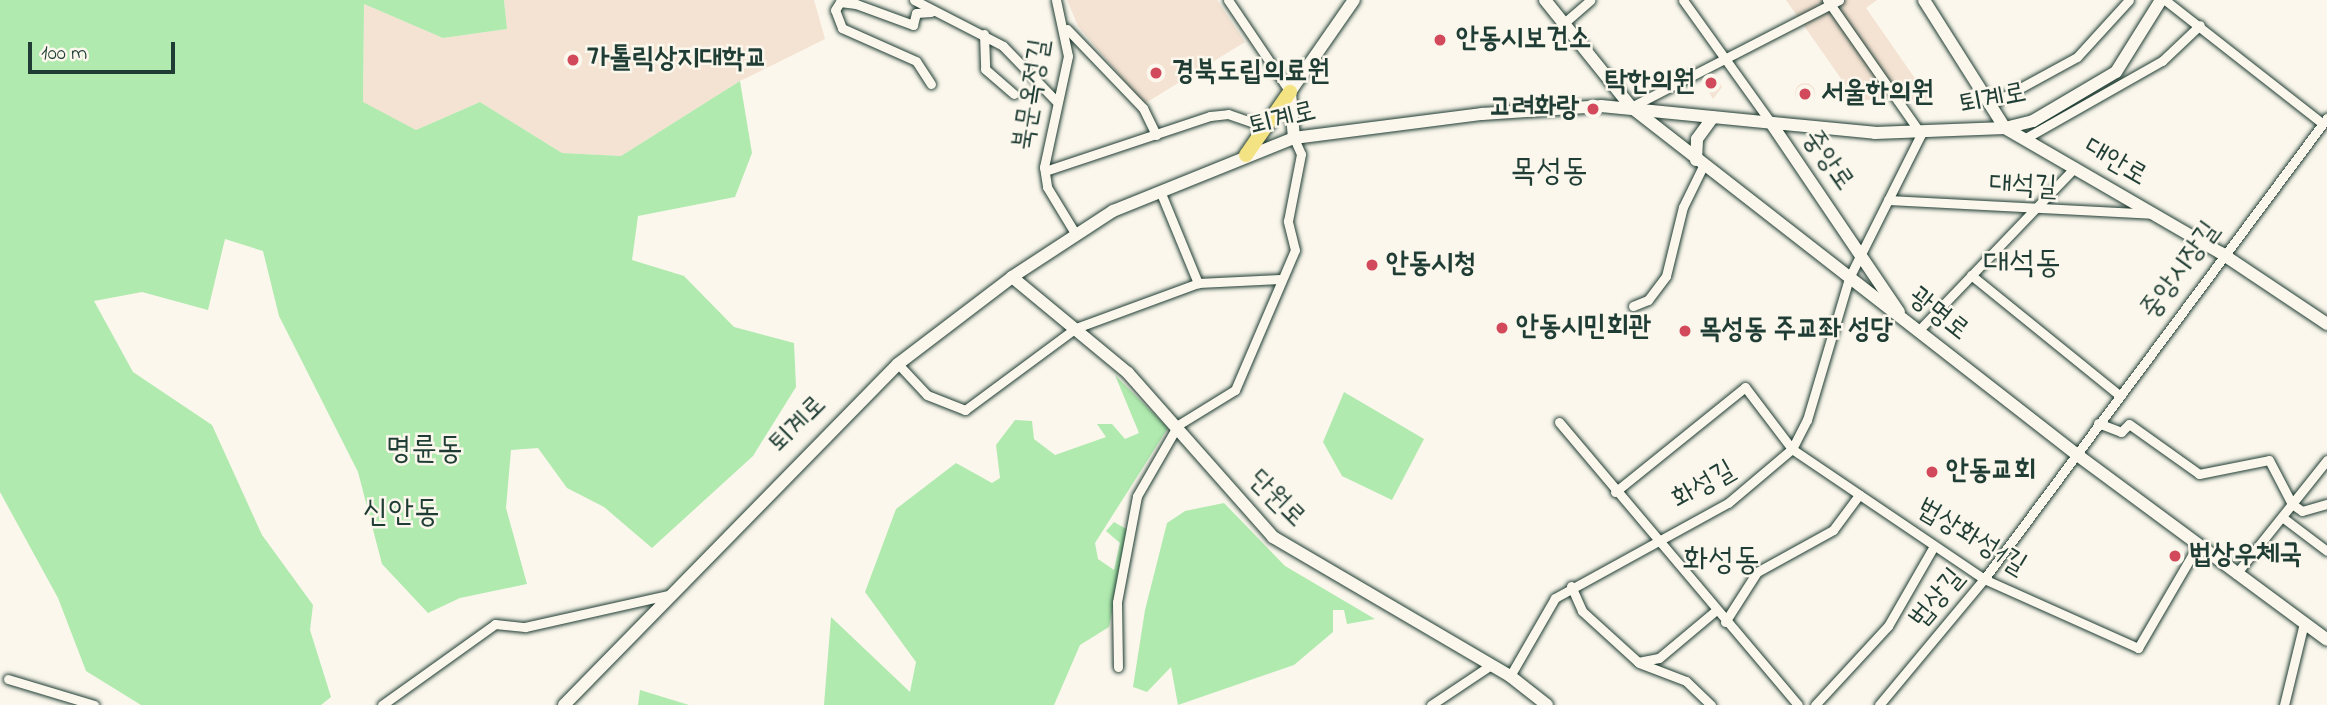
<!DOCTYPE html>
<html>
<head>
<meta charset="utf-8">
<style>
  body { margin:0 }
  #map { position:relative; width:2327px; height:705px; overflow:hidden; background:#fbf7ec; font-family:"Indie Flower","Poor Story",sans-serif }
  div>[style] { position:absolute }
  .built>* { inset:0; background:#f4e2d2 }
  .round { border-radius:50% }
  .green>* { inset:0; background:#b0eaaf }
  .roads { filter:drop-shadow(0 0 2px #1f3d34) drop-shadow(0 0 2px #1f3d34) }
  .minor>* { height:9px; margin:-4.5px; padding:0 4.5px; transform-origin:4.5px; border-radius:4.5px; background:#fbf7ec }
  .tertiary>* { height:12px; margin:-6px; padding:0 6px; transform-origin:6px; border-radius:6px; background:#fbf7ec }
  .primary>* { height:14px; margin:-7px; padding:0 7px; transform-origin:7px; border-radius:7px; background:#f4e382 }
  .dots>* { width:19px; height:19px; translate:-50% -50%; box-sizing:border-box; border:4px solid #fbf7ec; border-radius:50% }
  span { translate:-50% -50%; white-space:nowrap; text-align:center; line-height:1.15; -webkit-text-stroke:5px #fbf7ec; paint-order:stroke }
  .poi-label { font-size:28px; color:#1f3d34; font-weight:700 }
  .left { translate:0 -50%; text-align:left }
  .right { translate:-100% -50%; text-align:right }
  .street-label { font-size:28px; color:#1f3d34 }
  .quarter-label { font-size:32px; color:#1f3d34 }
  .scale { position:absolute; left:28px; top:42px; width:147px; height:32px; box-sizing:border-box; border:4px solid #1f3d34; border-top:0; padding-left:9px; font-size:21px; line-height:24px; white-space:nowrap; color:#1f3d34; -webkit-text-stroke:5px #fbf7ec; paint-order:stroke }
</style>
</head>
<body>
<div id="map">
  <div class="built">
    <div style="clip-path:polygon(504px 0,814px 0,825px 39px,740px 81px,621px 156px,562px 153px,480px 102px,416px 130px,363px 103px,364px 4px,443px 38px,507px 29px)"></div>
    <div style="clip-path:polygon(1067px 0,1217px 0,1245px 42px,1144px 104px,1078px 26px)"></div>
    <div style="clip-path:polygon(1786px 0,1877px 0,1866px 8px,1930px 100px,1856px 100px)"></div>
    <div style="clip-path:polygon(1714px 73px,1722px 87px,1713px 99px,1701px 79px)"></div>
    <div class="round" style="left:1795px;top:83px;width:20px;height:20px"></div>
  </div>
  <div class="green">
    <div style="clip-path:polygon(0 0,504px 0,507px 29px,443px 38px,364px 4px,363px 102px,416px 130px,480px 102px,562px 153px,621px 156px,740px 81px,752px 153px,735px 197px,638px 216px,632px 260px,684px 276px,734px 327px,794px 343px,796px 387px,753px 456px,652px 548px,604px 507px,567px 488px,538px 448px,511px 450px,506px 508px,527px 584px,460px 598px,428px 613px,382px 564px,358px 472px,279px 316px,263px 251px,225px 239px,208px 310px,142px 292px,94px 301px,133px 372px,212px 425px,262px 535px,313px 605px,310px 630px,331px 697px,321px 705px,141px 705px,86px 671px,58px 598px,0 492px)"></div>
    <div style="clip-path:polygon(1115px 375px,1168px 428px,1095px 543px,1098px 559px,1114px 570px,1120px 543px,1106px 531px,1114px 522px,1128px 530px,1109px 627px,1080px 645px,1054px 705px,824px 705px,831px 617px,910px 692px,916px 662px,865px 592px,896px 509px,956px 463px,992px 483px,1000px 478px,996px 445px,1015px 420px,1032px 421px,1034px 439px,1055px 455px,1106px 437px,1097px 424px,1112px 424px,1125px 439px,1139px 433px)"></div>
    <div style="clip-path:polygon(1344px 392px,1424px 439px,1392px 500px,1342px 476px,1323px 442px)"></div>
    <div style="clip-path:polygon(1224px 503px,1285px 566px,1375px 619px,1347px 624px,1344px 610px,1333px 610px,1333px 632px,1294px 665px,1178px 705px,1171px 667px,1147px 692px,1133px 687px,1145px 610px,1167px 523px,1185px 511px)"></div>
    <div style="clip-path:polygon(640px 690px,689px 705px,638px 705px)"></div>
  </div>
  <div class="roads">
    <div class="minor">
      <div style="left:914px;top:0;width:100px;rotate:27.3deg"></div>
      <div style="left:1003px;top:46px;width:78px;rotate:46deg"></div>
      <div style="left:1056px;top:0;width:57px;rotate:77.9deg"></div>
      <div style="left:1068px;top:56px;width:114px;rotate:102.2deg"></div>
      <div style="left:1044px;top:167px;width:20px;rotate:81deg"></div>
      <div style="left:1047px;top:187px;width:54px;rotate:58.7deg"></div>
      <div style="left:1228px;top:0;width:111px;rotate:56deg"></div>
      <div style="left:1683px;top:0;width:151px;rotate:54.4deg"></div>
      <div style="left:2165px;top:0;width:199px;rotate:38.1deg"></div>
      <div style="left:1564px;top:23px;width:35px;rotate:-41deg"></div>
      <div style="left:1067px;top:29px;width:110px;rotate:46.1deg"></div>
      <div style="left:1143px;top:108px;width:30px;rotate:64deg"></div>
      <div style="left:984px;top:34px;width:35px;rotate:88deg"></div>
      <div style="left:985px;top:69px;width:38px;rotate:41deg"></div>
      <div style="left:931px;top:84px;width:27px;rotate:-123deg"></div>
      <div style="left:916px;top:61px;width:81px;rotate:-156deg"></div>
      <div style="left:842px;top:28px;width:19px;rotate:-111deg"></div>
      <div style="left:835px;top:10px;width:9px;rotate:-58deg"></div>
      <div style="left:840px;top:2px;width:16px;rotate:7deg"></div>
      <div style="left:856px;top:4px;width:61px;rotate:20.2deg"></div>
      <div style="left:913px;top:25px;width:12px;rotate:-76deg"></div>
      <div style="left:916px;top:13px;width:15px;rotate:-4deg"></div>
      <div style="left:1989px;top:105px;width:100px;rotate:-28.6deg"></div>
      <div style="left:2077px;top:57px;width:77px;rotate:-47.6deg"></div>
      <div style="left:1631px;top:107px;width:234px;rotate:-27.2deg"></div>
      <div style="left:2024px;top:139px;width:159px;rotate:-29.5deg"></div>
      <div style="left:2162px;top:61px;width:52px;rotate:-43.5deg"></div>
      <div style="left:1045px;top:171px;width:174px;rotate:-18.4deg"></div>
      <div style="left:1210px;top:116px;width:18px;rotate:-6deg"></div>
      <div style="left:1228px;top:114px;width:39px;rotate:19deg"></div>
      <div style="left:1160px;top:191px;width:100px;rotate:67.6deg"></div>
      <div style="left:1888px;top:200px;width:264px;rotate:3deg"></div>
      <div style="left:1971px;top:275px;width:191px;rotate:39deg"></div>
      <div style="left:1633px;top:306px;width:16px;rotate:-22deg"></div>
      <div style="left:1648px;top:300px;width:30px;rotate:-53deg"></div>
      <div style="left:1666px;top:276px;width:71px;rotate:-76.2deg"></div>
      <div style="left:1683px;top:207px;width:46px;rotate:-64deg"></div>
      <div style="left:1918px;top:331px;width:227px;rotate:-46.2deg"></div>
      <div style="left:898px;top:364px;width:42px;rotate:46.9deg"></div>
      <div style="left:927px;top:395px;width:41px;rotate:21.5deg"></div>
      <div style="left:965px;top:410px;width:138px;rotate:-36.5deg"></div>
      <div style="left:1076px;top:328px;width:130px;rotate:-20.2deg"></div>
      <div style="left:1198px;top:283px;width:82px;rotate:-2.8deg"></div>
      <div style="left:1559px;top:422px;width:370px;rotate:49.8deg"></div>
      <div style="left:2098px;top:423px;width:25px;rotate:21deg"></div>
      <div style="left:2121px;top:432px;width:11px;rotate:-45deg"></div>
      <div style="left:2129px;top:424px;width:86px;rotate:35.5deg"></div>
      <div style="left:2199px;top:474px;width:71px;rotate:-11.3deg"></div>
      <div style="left:2269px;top:460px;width:50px;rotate:62.4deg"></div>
      <div style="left:2292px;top:504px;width:12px;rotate:35deg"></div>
      <div style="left:2302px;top:511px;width:26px;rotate:-16deg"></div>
      <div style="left:1615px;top:492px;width:167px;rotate:-38.9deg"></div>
      <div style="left:1745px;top:387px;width:78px;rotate:52.8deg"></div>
      <div style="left:1792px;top:449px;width:232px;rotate:34.1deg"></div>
      <div style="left:1984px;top:579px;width:169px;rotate:24.1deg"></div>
      <div style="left:2138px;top:648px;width:119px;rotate:-59.8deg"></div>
      <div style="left:2282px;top:517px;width:56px;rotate:37.1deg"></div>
      <div style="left:2236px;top:574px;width:146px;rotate:-51.4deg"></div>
      <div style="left:1571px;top:586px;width:27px;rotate:66deg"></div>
      <div style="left:1582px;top:611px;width:76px;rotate:42.3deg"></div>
      <div style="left:1638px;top:662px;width:21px;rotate:-11deg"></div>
      <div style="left:1659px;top:658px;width:73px;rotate:-40deg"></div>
      <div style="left:1725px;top:622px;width:59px;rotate:-57.4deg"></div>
      <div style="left:1757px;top:572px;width:87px;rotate:-28.9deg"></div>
      <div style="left:1833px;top:530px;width:44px;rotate:-53.4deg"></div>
      <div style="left:1639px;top:663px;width:50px;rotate:21deg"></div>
      <div style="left:1686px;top:681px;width:35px;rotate:44deg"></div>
      <div style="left:1118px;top:667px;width:65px;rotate:-90.9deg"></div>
      <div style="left:1117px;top:602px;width:108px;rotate:-79.3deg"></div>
      <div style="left:1137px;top:496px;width:82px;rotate:-60deg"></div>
      <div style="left:1178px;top:425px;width:67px;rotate:-31.6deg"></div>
      <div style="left:1235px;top:390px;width:152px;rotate:-66.8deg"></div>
      <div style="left:1295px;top:250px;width:30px;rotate:-104deg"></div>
      <div style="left:1288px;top:221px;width:68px;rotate:-79deg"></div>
      <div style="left:1301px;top:154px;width:17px;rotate:-114deg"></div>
      <div style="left:1510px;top:676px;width:90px;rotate:-60deg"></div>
      <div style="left:1555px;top:598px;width:197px;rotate:-28.8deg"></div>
      <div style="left:1728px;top:503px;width:84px;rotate:-40.2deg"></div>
      <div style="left:1792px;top:449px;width:33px;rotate:-63deg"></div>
      <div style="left:1807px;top:420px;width:148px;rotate:-73.5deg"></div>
      <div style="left:1849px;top:278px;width:161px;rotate:-63.4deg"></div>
      <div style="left:1921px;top:134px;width:164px;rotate:-125deg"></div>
      <div style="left:8px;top:679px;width:90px;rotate:16.8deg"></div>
      <div style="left:382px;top:705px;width:139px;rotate:-35.6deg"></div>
      <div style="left:495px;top:624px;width:30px;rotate:6deg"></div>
      <div style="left:525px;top:627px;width:147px;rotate:-12.6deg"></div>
      <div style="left:1431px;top:705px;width:72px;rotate:-33.7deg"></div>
      <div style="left:1815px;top:705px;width:108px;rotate:-47.3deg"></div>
      <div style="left:1888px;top:626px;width:92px;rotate:-60.1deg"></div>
      <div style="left:1879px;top:705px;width:164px;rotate:-50.2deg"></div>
      <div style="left:1984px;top:579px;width:575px;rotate:-53.35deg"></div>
      <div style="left:2284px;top:705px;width:84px;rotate:-76.3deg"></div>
    </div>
    <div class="tertiary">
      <div style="left:1545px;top:0;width:137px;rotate:51.2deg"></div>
      <div style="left:1631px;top:107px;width:564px;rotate:37.95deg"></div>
      <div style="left:2076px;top:454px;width:312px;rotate:36.5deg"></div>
      <div style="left:1924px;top:0;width:151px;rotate:57.7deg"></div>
      <div style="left:2005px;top:128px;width:250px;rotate:30.1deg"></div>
      <div style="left:2221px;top:253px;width:128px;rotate:33.8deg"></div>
      <div style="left:1771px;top:123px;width:228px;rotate:55.9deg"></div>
      <div style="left:1294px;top:138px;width:46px;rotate:-95deg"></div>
      <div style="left:1290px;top:92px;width:112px;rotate:-55.2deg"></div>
      <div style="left:1696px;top:160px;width:21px;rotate:-87deg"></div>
      <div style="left:1697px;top:139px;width:27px;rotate:-54deg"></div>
      <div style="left:1012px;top:277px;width:151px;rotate:39.6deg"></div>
      <div style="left:1128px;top:373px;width:219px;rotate:48.5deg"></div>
      <div style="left:1273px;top:537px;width:275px;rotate:30.4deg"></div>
      <div style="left:1510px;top:676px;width:47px;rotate:38.1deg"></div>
      <div style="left:564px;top:705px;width:477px;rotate:-45.6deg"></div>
      <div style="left:898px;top:364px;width:143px;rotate:-37.3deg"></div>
      <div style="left:1012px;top:277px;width:121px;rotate:-33.2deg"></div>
      <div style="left:1113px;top:211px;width:195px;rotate:-22deg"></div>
      <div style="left:1294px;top:138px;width:190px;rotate:-7.3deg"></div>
      <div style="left:1482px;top:114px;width:119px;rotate:-3.8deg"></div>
      <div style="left:1601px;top:106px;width:275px;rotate:5.6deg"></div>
      <div style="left:1875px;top:133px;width:130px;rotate:-2.2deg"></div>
      <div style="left:2005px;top:128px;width:29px;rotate:-14deg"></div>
      <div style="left:2033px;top:121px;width:96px;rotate:-30.6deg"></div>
      <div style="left:2116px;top:72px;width:85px;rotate:-58deg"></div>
    </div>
    <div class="primary">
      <div style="left:1246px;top:155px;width:77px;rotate:-55.1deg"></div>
    </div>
  </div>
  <div class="dots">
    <div style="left:1440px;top:40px;background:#d1495b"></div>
    <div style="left:573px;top:60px;background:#d1495b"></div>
    <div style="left:1156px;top:73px;background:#d1495b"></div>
    <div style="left:1711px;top:83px;background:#d1495b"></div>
    <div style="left:1805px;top:94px;background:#d1495b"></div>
    <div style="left:1593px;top:109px;background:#d1495b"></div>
    <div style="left:1372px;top:265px;background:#d1495b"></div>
    <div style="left:1502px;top:328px;background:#d1495b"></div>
    <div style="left:1685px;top:331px;background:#d1495b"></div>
    <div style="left:1932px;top:472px;background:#d1495b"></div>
    <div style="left:2175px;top:556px;background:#d1495b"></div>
  </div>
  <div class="poi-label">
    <span class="left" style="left:1456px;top:40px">안동시보건소</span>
    <span class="left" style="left:587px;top:60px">가톨릭상지대학교</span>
    <span class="left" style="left:1172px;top:73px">경북도립의료원</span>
    <span class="right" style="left:1695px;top:83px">탁한의원</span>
    <span class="left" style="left:1821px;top:94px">서울한의원</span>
    <span class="right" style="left:1579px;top:109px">고려화랑</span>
    <span class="left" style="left:1386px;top:265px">안동시청</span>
    <span class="left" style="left:1516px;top:328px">안동시민회관</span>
    <span class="left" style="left:1699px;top:331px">목성동 주교좌 성당</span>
    <span class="left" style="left:1946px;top:472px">안동교회</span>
    <span class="left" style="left:2189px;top:556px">법상우체국</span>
  </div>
  <div class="street-label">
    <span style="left:1033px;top:95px;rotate:-81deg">북문옥정길</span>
    <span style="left:1993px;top:100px;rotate:-11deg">퇴계로</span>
    <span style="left:1283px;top:120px;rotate:-14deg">퇴계로</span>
    <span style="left:1827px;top:161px;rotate:55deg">중앙로</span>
    <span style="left:2115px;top:163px;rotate:30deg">대안로</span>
    <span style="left:2023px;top:187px;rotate:3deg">대석길</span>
    <span style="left:2181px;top:271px;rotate:-54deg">중앙시장길</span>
    <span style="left:1938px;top:315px;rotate:38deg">광명로</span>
    <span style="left:799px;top:425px;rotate:-45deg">퇴계로</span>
    <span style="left:1704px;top:486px;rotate:-30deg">화성길</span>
    <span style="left:1276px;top:500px;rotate:45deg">단원로</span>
    <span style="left:1971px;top:538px;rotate:31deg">법상화성1길</span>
    <span style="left:1938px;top:599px;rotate:-50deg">법상길</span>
  </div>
  <div class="quarter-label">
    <span style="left:1549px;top:173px">목성동</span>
    <span style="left:2022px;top:265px">대석동</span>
    <span style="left:424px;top:451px">명륜동</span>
    <span style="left:401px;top:514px">신안동</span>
    <span style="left:1721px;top:562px">화성동</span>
  </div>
  <div class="scale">100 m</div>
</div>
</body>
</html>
